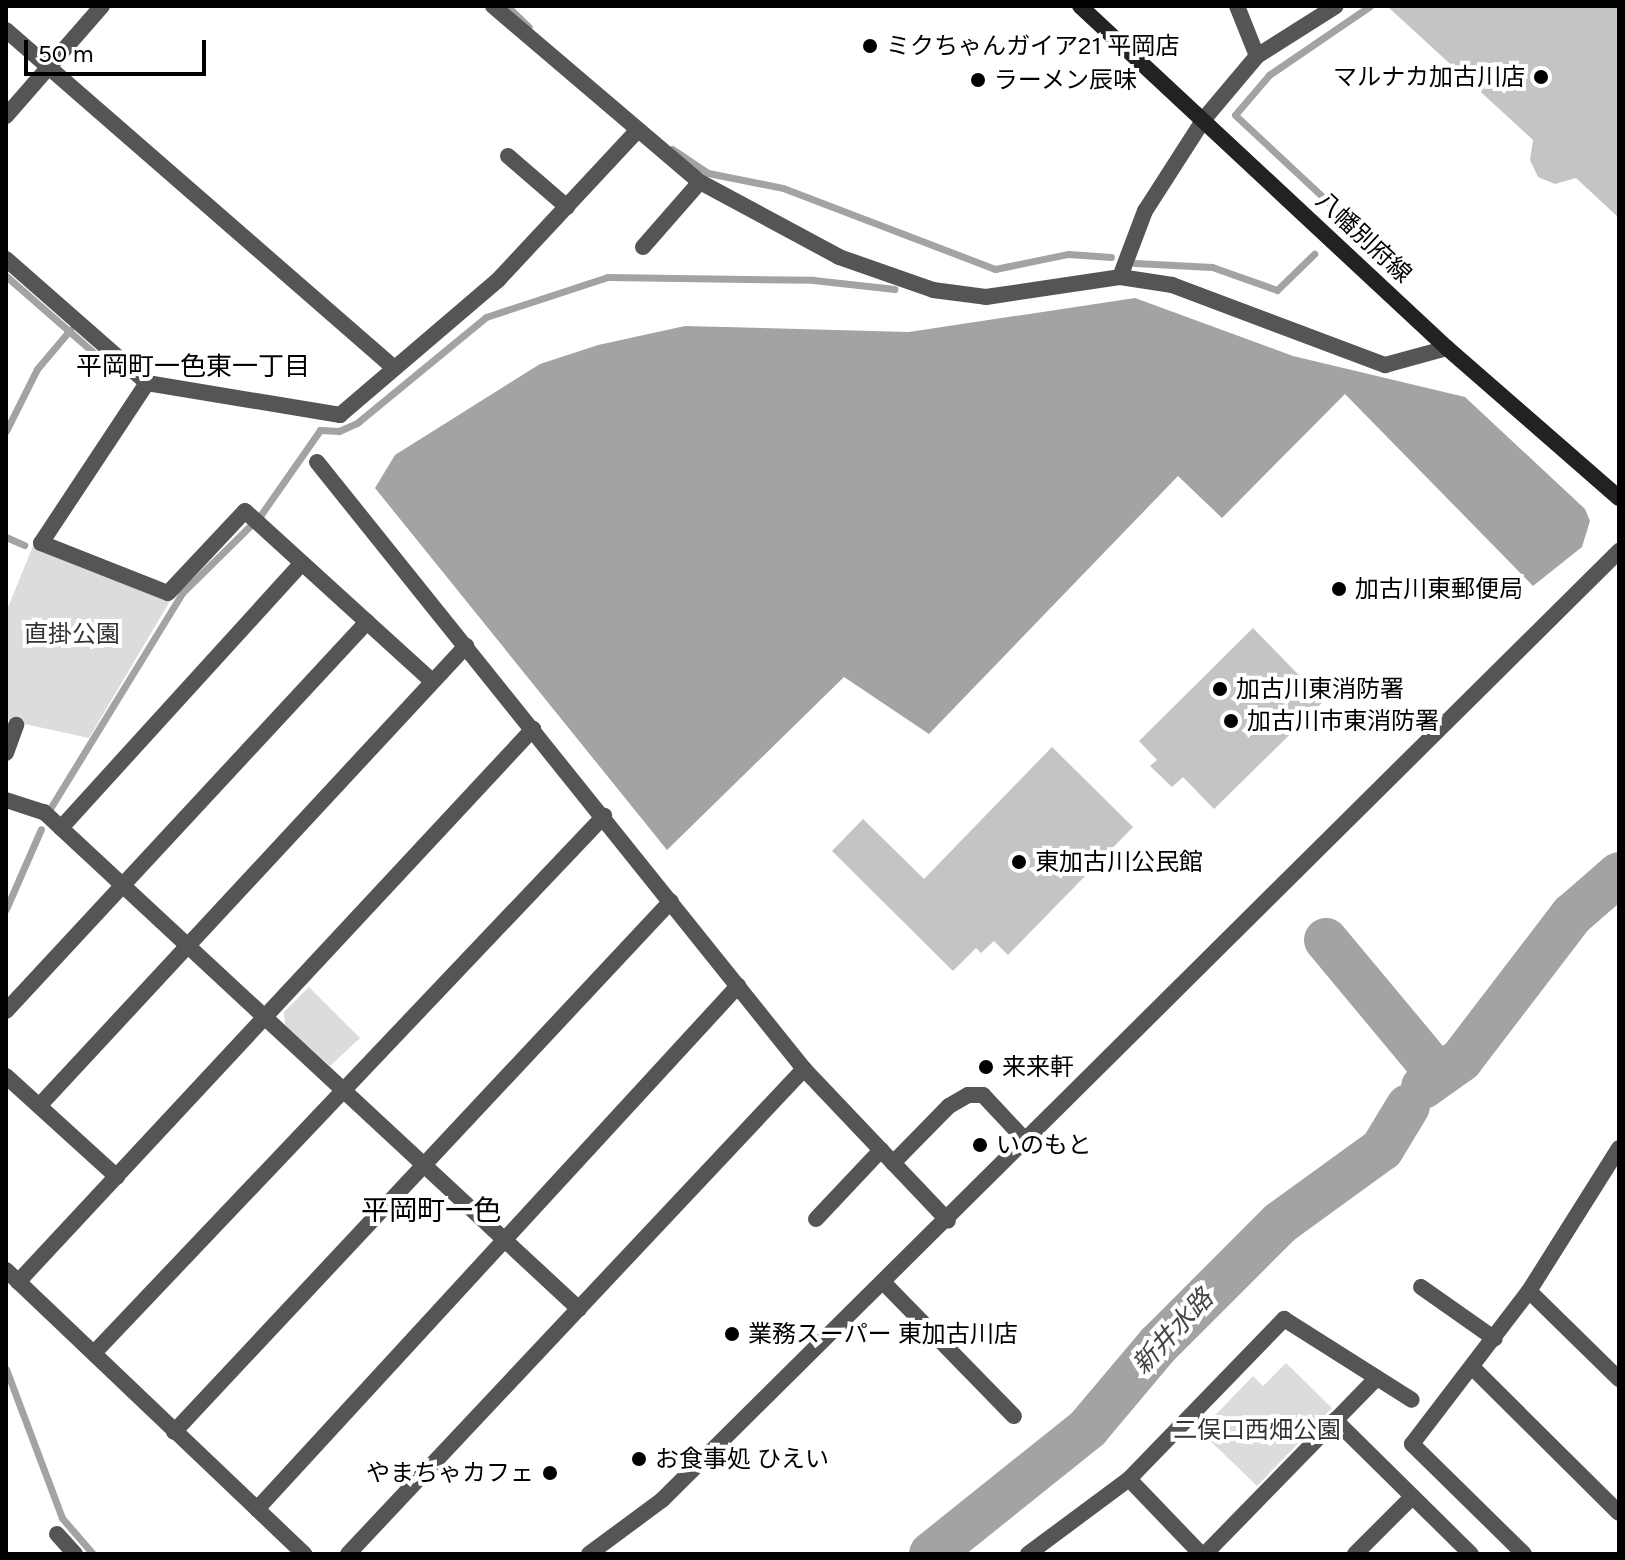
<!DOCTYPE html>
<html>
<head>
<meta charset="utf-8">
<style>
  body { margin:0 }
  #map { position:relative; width:1625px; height:1560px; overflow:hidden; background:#fff; font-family:Figtree,"Noto Sans JP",sans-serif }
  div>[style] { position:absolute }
  .green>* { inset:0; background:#dcdcdc }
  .water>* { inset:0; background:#a3a3a3 }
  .stream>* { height:7px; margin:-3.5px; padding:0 3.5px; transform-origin:3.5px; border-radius:3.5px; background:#a3a3a3 }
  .river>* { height:44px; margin:-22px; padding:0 22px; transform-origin:22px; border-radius:22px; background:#a3a3a3 }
  .building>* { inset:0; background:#c4c4c4 }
  .minor>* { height:16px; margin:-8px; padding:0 8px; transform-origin:8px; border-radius:8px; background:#555 }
  .tertiary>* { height:16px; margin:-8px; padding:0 8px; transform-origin:8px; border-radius:8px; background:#555 }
  .secondary>* { height:16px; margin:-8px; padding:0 8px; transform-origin:8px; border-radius:8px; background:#222 }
  .dots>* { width:22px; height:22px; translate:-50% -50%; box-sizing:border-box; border:4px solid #fff; border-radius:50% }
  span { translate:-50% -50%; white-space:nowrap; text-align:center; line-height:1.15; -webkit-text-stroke:8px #fff; paint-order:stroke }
  .poi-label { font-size:24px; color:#000 }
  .left { translate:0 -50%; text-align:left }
  .right { translate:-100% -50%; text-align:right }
  .street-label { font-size:24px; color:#000 }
  .park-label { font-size:24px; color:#333 }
  .neighbourhood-label { font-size:26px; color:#000 }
  .water-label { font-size:26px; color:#444; font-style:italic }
  .quarter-label { font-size:28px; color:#000 }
  .frame { position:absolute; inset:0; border:8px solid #000; pointer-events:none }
  .scale { position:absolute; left:24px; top:40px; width:182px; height:36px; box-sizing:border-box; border:4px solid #000; border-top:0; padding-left:10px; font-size:24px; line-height:28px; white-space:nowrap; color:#000; -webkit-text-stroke:6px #fff; paint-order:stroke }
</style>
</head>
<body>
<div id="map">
  <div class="green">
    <div style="clip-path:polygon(33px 546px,170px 601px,89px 738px,6px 720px,6px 612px)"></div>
    <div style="clip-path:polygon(309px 987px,360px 1038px,330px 1066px,285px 1025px,284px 1012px)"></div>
    <div style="clip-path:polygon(1286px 1363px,1332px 1408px,1257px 1486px,1200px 1431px,1253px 1376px,1263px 1386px)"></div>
  </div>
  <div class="water">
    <div style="clip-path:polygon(1135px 298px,1293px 356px,1465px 397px,1585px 509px,1590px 521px,1582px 547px,1533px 586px,1345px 394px,1222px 518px,1178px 476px,929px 734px,844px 677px,667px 850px,375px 488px,395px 455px,540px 364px,598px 345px,685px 326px,909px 332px)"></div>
  </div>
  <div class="stream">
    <div style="left:507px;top:6px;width:30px;rotate:44deg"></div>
    <div style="left:1370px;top:6px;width:122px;rotate:145.7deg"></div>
    <div style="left:1269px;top:75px;width:52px;rotate:130.4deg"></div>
    <div style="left:1235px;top:115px;width:224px;rotate:43deg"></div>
    <div style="left:672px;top:149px;width:43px;rotate:33.7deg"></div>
    <div style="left:708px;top:173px;width:76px;rotate:11.3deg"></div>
    <div style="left:783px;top:188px;width:227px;rotate:20.9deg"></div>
    <div style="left:995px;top:269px;width:75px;rotate:-11.6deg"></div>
    <div style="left:1068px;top:254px;width:43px;rotate:4deg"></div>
    <div style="left:1135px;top:263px;width:77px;rotate:3deg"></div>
    <div style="left:1212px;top:267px;width:69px;rotate:19.5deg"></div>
    <div style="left:1277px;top:290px;width:52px;rotate:-44.2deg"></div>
    <div style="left:6px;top:276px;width:118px;rotate:41.2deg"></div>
    <div style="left:6px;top:431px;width:69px;rotate:-63.4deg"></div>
    <div style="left:37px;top:369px;width:51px;rotate:-49.8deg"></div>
    <div style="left:6px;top:537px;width:20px;rotate:24deg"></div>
    <div style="left:51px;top:807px;width:251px;rotate:-58.5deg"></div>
    <div style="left:182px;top:593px;width:110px;rotate:-44.6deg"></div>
    <div style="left:260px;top:516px;width:105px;rotate:-55.1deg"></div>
    <div style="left:320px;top:430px;width:19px;rotate:3deg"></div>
    <div style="left:339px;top:431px;width:20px;rotate:-24deg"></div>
    <div style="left:357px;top:423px;width:167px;rotate:-39.4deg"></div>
    <div style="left:486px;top:317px;width:128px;rotate:-18.2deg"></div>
    <div style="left:608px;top:277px;width:205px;rotate:0.8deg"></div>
    <div style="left:813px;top:280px;width:82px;rotate:6.3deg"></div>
    <div style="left:6px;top:909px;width:87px;rotate:-66.4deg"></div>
    <div style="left:6px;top:1369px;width:159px;rotate:69.4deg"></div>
    <div style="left:62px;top:1518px;width:48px;rotate:49.3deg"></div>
  </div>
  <div class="river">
    <div style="left:1326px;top:940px;width:155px;rotate:50.2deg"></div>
    <div style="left:1423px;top:1087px;width:47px;rotate:-35.4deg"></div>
    <div style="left:1461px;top:1060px;width:183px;rotate:-52.6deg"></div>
    <div style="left:1572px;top:915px;width:62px;rotate:-41.1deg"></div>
    <div style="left:931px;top:1554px;width:201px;rotate:-38.7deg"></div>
    <div style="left:1088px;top:1428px;width:109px;rotate:-49.9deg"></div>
    <div style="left:1158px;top:1345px;width:173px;rotate:-45deg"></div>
    <div style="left:1280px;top:1223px;width:126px;rotate:-36deg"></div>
    <div style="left:1382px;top:1149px;width:50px;rotate:-58.8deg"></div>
  </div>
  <div class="building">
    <div style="clip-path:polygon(1387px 6px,1619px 6px,1619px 218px,1576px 178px,1555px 184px,1538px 177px,1530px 160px,1533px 140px)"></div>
    <div style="clip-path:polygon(1253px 628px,1324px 701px,1214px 809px,1183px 777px,1172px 787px,1150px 766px,1157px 760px,1139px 741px)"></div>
    <div style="clip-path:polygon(1052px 747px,1133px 827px,1008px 955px,994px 941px,981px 953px,976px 948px,953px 971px,832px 851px,863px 819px,924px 879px)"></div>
  </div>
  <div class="minor">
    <div style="left:493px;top:6px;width:272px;rotate:40.4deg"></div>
    <div style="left:700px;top:182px;width:158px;rotate:28.3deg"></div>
    <div style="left:839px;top:257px;width:100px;rotate:19.3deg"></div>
    <div style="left:933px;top:290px;width:53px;rotate:7.5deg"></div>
    <div style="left:986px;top:297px;width:135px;rotate:-8.5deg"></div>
    <div style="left:1120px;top:277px;width:53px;rotate:8.7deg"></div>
    <div style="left:1172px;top:285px;width:228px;rotate:20.6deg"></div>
    <div style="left:1385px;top:365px;width:64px;rotate:-15.3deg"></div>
    <div style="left:1237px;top:6px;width:54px;rotate:68.2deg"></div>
    <div style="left:6px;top:30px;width:513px;rotate:41.05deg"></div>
    <div style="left:508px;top:156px;width:78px;rotate:40.8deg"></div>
    <div style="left:643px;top:247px;width:86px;rotate:-48.8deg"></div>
    <div style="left:6px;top:259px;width:188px;rotate:41.3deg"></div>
    <div style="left:147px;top:383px;width:196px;rotate:9.4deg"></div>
    <div style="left:340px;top:415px;width:208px;rotate:-40.5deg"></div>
    <div style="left:498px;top:280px;width:201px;rotate:-47deg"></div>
    <div style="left:1120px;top:277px;width:71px;rotate:-69.3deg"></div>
    <div style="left:1145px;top:211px;width:109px;rotate:-57.3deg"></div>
    <div style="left:1204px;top:119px;width:82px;rotate:-49.9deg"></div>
    <div style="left:1257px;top:56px;width:93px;rotate:-32.3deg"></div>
    <div style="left:147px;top:383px;width:192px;rotate:123.5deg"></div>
    <div style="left:41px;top:543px;width:136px;rotate:21.5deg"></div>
    <div style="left:168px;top:593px;width:112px;rotate:-46.8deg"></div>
    <div style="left:245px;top:511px;width:253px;rotate:42.3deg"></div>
    <div style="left:317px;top:462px;width:778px;rotate:51.26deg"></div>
    <div style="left:804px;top:1069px;width:209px;rotate:46.5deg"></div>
    <div style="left:302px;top:563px;width:358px;rotate:132.3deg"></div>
    <div style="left:61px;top:828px;width:707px;rotate:42.88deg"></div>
    <div style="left:6px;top:753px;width:30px;rotate:-70deg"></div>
    <div style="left:6px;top:800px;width:40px;rotate:18deg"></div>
    <div style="left:44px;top:812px;width:23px;rotate:43deg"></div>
    <div style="left:6px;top:1011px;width:531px;rotate:-47.14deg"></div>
    <div style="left:6px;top:1076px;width:150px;rotate:42.3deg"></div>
    <div style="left:39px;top:1106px;width:628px;rotate:-47.13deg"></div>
    <div style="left:893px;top:1163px;width:80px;rotate:-45.5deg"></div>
    <div style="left:949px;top:1106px;width:22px;rotate:-30deg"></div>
    <div style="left:968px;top:1095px;width:15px"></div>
    <div style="left:983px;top:1095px;width:64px;rotate:46.9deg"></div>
    <div style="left:816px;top:1219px;width:95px;rotate:-46.7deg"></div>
    <div style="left:18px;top:1282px;width:756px;rotate:-47.04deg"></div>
    <div style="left:884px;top:1283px;width:186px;rotate:45.7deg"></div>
    <div style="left:1421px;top:1287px;width:90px;rotate:35.1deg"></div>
    <div style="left:1529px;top:1291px;width:126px;rotate:44.4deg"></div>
    <div style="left:94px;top:1353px;width:741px;rotate:-46.48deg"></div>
    <div style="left:1474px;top:1369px;width:204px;rotate:44.8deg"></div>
    <div style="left:1335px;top:1420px;width:191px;rotate:44.6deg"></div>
    <div style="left:174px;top:1432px;width:727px;rotate:-46.89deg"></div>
    <div style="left:1129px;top:1479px;width:104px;rotate:46.2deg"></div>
    <div style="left:257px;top:1509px;width:711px;rotate:-47.4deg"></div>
    <div style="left:57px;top:1534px;width:27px;rotate:48deg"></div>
    <div style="left:348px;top:1554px;width:666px;rotate:-46.77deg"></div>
    <div style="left:1028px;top:1554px;width:126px;rotate:-36.6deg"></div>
    <div style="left:1129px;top:1479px;width:223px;rotate:-45.9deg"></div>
    <div style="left:1284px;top:1319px;width:151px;rotate:32.3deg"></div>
    <div style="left:1205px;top:1554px;width:246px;rotate:-45.7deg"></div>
    <div style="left:1355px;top:1554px;width:81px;rotate:-45deg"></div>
    <div style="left:1524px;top:1554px;width:157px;rotate:-135.5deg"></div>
    <div style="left:1412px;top:1444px;width:193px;rotate:-52.6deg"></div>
    <div style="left:1529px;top:1291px;width:169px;rotate:-57.8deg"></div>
  </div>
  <div class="tertiary">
    <div style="left:6px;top:116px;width:146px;rotate:-48.9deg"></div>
    <div style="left:6px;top:1270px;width:412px;rotate:43.6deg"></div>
    <div style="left:589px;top:1554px;width:91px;rotate:-36.5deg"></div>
    <div style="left:662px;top:1500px;width:1348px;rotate:-44.76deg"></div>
  </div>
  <div class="secondary">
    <div style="left:1080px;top:6px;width:502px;rotate:42.98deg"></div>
    <div style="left:1447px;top:348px;width:228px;rotate:41.1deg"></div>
  </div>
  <div class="dots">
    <div style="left:870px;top:46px;background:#000"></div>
    <div style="left:1541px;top:77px;background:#000"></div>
    <div style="left:978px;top:80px;background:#000"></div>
    <div style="left:1339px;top:589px;background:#000"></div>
    <div style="left:1220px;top:689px;background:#000"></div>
    <div style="left:1231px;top:721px;background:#000"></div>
    <div style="left:1019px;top:862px;background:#000"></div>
    <div style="left:986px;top:1067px;background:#000"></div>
    <div style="left:980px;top:1145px;background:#000"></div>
    <div style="left:732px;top:1334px;background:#000"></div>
    <div style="left:639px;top:1459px;background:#000"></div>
    <div style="left:550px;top:1473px;background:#000"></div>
  </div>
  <div class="poi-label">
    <span class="left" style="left:886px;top:46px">ミクちゃんガイア21 平岡店</span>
    <span class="right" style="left:1525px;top:77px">マルナカ加古川店</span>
    <span class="left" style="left:994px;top:80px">ラーメン辰味</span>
    <span class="left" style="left:1355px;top:589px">加古川東郵便局</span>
    <span class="left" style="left:1236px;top:689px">加古川東消防署</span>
    <span class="left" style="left:1247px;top:721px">加古川市東消防署</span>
    <span class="left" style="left:1035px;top:862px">東加古川公民館</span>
    <span class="left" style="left:1002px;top:1067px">来来軒</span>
    <span class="left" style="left:996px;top:1145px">いのもと</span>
    <span class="left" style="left:748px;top:1334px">業務スーパー 東加古川店</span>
    <span class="left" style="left:655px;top:1459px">お食事処 ひえい</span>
    <span class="right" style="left:534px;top:1473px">やまちゃカフェ</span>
  </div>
  <div class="street-label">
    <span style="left:1364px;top:237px;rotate:43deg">八幡別府線</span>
  </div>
  <div class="park-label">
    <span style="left:72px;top:634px">直掛公園</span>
    <span style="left:1257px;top:1430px">二俣口西畑公園</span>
  </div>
  <div class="neighbourhood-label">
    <span style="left:193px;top:367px">平岡町一色東一丁目</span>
  </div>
  <div class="water-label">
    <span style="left:1173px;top:1332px;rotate:-47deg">新井水路</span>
  </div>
  <div class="quarter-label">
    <span style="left:431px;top:1210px">平岡町一色</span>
  </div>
  <div class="frame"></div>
  <div class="scale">50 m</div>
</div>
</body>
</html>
